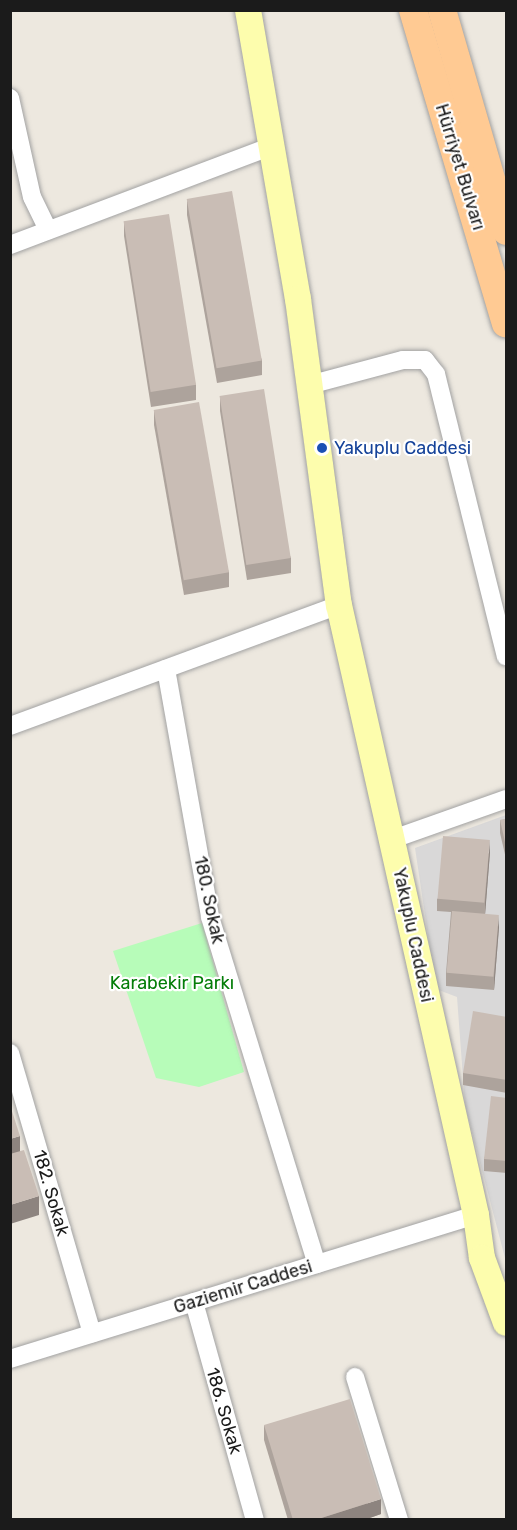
<!DOCTYPE html>
<html>
<head>
<meta charset="utf-8">
<style>
  body { margin:0 }
  #map { position:relative; width:517px; height:1530px; overflow:hidden; background:#ede8df; font-family:Rubik,sans-serif }
  div>[style] { position:absolute }
  .residential>* { inset:0; background:#d9d8d8 }
  .park>* { inset:0; background:#b7fcb9 }
  .roads { filter:drop-shadow(0 0 2px #a2a2a2) drop-shadow(0 0 2px #a2a2a2) }
  .street>* { height:18px; margin:-9px; padding:0 9px; transform-origin:9px; border-radius:9px; background:#fff }
  .secondary>* { height:26px; margin:-13px; padding:0 13px; transform-origin:13px; border-radius:13px; background:#fdfdad }
  .primary>* { height:28px; margin:-14px; padding:0 14px; transform-origin:14px; border-radius:14px; background:#ffca93 }
  .wall>* { inset:0; background:#ada39c }
  .shaded-wall>* { inset:0; background:#8d847f }
  .building>* { inset:0; background:#c9bdb5; transform-origin:0 0 }
  .dots>* { width:16px; height:16px; translate:-50% -50%; box-sizing:border-box; border:3px solid #fff; border-radius:50% }
  span { translate:-50% -50%; white-space:nowrap; text-align:center; line-height:1.15; -webkit-text-stroke:4.5px #fff; paint-order:stroke }
  .street-label { font-size:18px; color:#1b1b1b }
  .transit-label { font-size:18px; color:#164399 }
  .left { translate:0 -50%; text-align:left }
  .park-label { font-size:18px; color:#047d08 }
  .frame { position:absolute; inset:0; border:12px solid #1b1b1b; pointer-events:none }
</style>
</head>
<body>
<div id="map">
  <div class="residential">
    <div style="clip-path:polygon(506px 815px,506px 1262px,465px 1105px,457px 997px,436px 989px,415px 848px)"></div>
  </div>
  <div class="park">
    <div style="clip-path:polygon(202px 923px,244px 1072px,199px 1087px,156px 1078px,113px 951px)"></div>
  </div>
  <div class="roads">
    <div class="street">
      <div style="left:10px;top:98px;width:101px;rotate:77.5deg"></div>
      <div style="left:32px;top:197px;width:37px;rotate:64deg"></div>
      <div style="left:10px;top:245px;width:277px;rotate:-20.7deg"></div>
      <div style="left:309px;top:385px;width:97px;rotate:-14.9deg"></div>
      <div style="left:403px;top:360px;width:22px"></div>
      <div style="left:425px;top:360px;width:18px;rotate:52deg"></div>
      <div style="left:436px;top:374px;width:291px;rotate:76.1deg"></div>
      <div style="left:166px;top:669px;width:252px;rotate:79.9deg"></div>
      <div style="left:210px;top:917px;width:363px;rotate:72.9deg"></div>
      <div style="left:10px;top:726px;width:351px;rotate:-20.2deg"></div>
      <div style="left:393px;top:839px;width:120px;rotate:-19.5deg"></div>
      <div style="left:10px;top:1053px;width:292px;rotate:73.7deg"></div>
      <div style="left:194px;top:1302px;width:226px;rotate:74.4deg"></div>
      <div style="left:10px;top:1359px;width:488px;rotate:-17.2deg"></div>
      <div style="left:355px;top:1377px;width:150px;rotate:72.9deg"></div>
    </div>
    <div class="secondary">
      <div style="left:248px;top:10px;width:293px;rotate:80.2deg"></div>
      <div style="left:298px;top:299px;width:309px;rotate:82.4deg"></div>
      <div style="left:339px;top:605px;width:625px;rotate:77.34deg"></div>
      <div style="left:476px;top:1215px;width:43px;rotate:82.1deg"></div>
      <div style="left:482px;top:1258px;width:69px;rotate:69.7deg"></div>
    </div>
    <div class="primary">
      <div style="left:413px;top:10px;width:327px;rotate:73.5deg"></div>
      <div style="left:442px;top:10px;width:230px;rotate:73.8deg"></div>
    </div>
  </div>
  <div class="wall">
    <div style="clip-path:polygon(187px 200px,262px 360px,262px 375px,217px 383px,187px 215px)"></div>
    <div style="clip-path:polygon(124px 221px,196px 385px,196px 400px,151px 407px,124px 236px)"></div>
    <div style="clip-path:polygon(220px 396px,291px 558px,291px 573px,247px 580px,220px 411px)"></div>
    <div style="clip-path:polygon(154px 410px,229px 572px,229px 587px,184px 595px,154px 425px)"></div>
    <div style="clip-path:polygon(507px 819px,507px 863px,500px 833px,500px 820px)"></div>
    <div style="clip-path:polygon(490px 852px,485px 914px,499px 927px,494px 990px,446px 986px,446px 973px,451px 912px,437px 911px,437px 899px)"></div>
    <div style="clip-path:polygon(507px 1017px,507px 1093px,463px 1085px,463px 1073px)"></div>
    <div style="clip-path:polygon(507px 1098px,507px 1173px,484px 1171px,484px 1159px)"></div>
    <div style="clip-path:polygon(264px 1425px,381px 1514px,364px 1520px,288px 1520px,264px 1440px)"></div>
  </div>
  <div class="shaded-wall">
    <div style="clip-path:polygon(490px 840px,490px 852px,485px 915px,485px 903px)"></div>
    <div style="clip-path:polygon(499px 915px,499px 927px,494px 990px,494px 978px)"></div>
    <div style="clip-path:polygon(20px 1136px,20px 1155px,10px 1158px,10px 1139px)"></div>
    <div style="clip-path:polygon(39px 1196px,39px 1215px,10px 1224px,10px 1205px)"></div>
    <div style="clip-path:polygon(381px 1499px,381px 1514px,364px 1520px,315px 1520px)"></div>
  </div>
  <div class="building">
    <div style="left:232px;top:191px;width:172px;height:46px;rotate:80deg"></div>
    <div style="left:169px;top:214px;width:173px;height:46px;rotate:81deg"></div>
    <div style="left:264px;top:389px;width:171px;height:45px;rotate:81deg"></div>
    <div style="left:199px;top:402px;width:173px;height:46px;rotate:80deg"></div>
    <div style="clip-path:polygon(507px 819px,507px 851px,500px 820px)"></div>
    <div style="left:443px;top:836px;width:47px;height:63px;rotate:5deg"></div>
    <div style="left:452px;top:911px;width:47px;height:62px;rotate:5deg"></div>
    <div style="clip-path:polygon(473px 1011px,507px 1017px,507px 1080px,463px 1073px)"></div>
    <div style="clip-path:polygon(491px 1096px,507px 1098px,507px 1161px,484px 1159px)"></div>
    <div style="clip-path:polygon(10px 1105px,20px 1136px,10px 1139px)"></div>
    <div style="clip-path:polygon(24px 1150px,39px 1196px,10px 1205px,10px 1154px)"></div>
    <div style="clip-path:polygon(350px 1399px,381px 1499px,315px 1520px,293px 1520px,264px 1425px)"></div>
  </div>
  <div class="dots">
    <div style="left:322px;top:448px;background:#1a4fb4"></div>
  </div>
  <div class="street-label">
    <span style="left:460px;top:167px;rotate:73deg">Hürriyet Bulvarı</span>
    <span style="left:209px;top:900px;rotate:78deg">180. Sokak</span>
    <span style="left:413px;top:935px;rotate:78deg">Yakuplu Caddesi</span>
    <span style="left:51px;top:1193px;rotate:74deg">182. Sokak</span>
    <span style="left:243px;top:1287px;rotate:-17deg">Gaziemir Caddesi</span>
    <span style="left:224px;top:1411px;rotate:74deg">186. Sokak</span>
  </div>
  <div class="transit-label">
    <span class="left" style="left:334px;top:448px">Yakuplu Caddesi</span>
  </div>
  <div class="park-label">
    <span style="left:172px;top:983px">Karabekir Parkı</span>
  </div>
  <div class="frame"></div>
</div>
</body>
</html>
